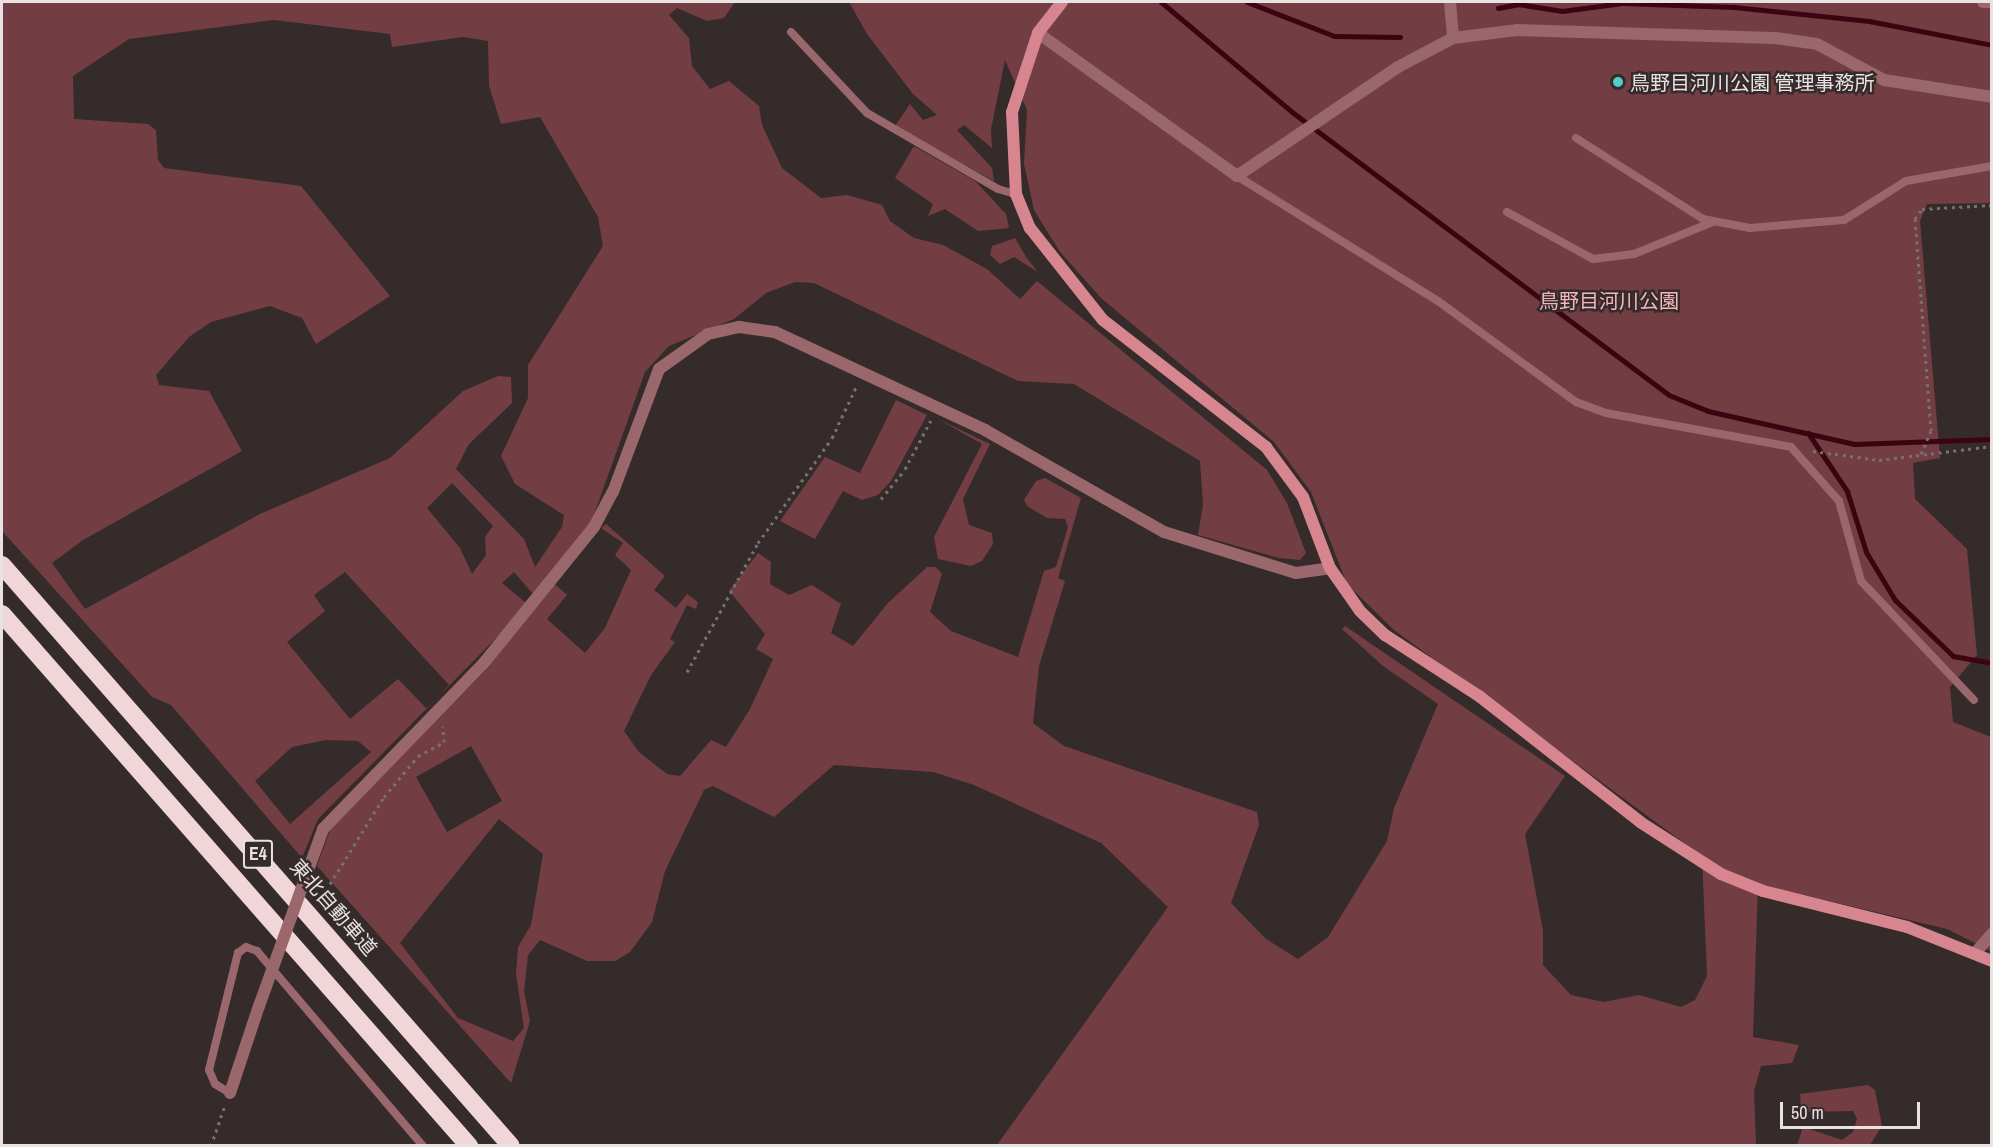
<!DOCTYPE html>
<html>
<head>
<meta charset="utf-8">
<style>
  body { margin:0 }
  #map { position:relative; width:1993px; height:1147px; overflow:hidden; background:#352b2b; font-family:"Archivo Narrow","Noto Sans JP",sans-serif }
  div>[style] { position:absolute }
  .green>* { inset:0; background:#723e44 }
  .stream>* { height:5px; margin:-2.5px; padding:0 2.5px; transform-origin:2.5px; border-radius:2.5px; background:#3c0311 }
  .path>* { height:3px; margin-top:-1.5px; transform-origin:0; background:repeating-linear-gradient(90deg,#787070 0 3px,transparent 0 7.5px) }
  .lane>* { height:8px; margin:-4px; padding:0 4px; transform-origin:4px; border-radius:4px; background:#9a676c }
  .street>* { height:12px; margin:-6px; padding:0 6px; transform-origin:6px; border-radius:6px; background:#9a676c }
  .secondary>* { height:12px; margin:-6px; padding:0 6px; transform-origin:6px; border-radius:6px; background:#d7868f }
  .highway>* { height:18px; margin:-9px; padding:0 9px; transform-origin:9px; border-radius:9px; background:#f0d6d8 }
  .street-bridge>* { height:12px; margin:-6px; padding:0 6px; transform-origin:6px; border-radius:6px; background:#9a676c }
  .dots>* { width:16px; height:16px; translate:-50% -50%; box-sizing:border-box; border:3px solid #352b2b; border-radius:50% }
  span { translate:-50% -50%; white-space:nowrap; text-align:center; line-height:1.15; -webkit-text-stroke:5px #352b2b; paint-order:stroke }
  .shield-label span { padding:2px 4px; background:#352b2b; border:2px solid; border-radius:4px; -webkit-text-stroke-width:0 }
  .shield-label { font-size:18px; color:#e9e2e3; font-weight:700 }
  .poi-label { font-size:20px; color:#e9e2e3 }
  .left { translate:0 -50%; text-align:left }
  .park-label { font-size:20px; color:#f4b7bd }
  .street-label { font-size:20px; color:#e9e2e3 }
  .frame { position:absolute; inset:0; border:3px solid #e9e2e3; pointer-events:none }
  .scale { position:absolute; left:1780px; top:1102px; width:140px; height:27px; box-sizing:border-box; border:3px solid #e9e2e3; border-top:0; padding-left:8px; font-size:18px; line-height:21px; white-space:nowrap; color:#e9e2e3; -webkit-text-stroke:4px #352b2b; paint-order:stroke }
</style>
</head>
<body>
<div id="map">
  <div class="green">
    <div style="clip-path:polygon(evenodd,2px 2px,735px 2px,724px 18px,707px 21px,677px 8px,669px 15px,689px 38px,692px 66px,710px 89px,729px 81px,759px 106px,762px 125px,782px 168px,821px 198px,847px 195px,882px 205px,890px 221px,914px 238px,943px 245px,987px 269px,1020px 299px,1037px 281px,1267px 470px,1287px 503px,1306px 553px,1300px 560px,1279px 558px,1198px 535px,1203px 505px,1200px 461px,1074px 384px,1018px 381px,814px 283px,795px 282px,766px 293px,734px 319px,669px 346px,645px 372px,581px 551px,561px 575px,549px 579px,567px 595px,547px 619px,585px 653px,605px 628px,631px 570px,615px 555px,623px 543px,601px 528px,606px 524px,665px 576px,654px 590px,676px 608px,687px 594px,698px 602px,696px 609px,687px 605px,670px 639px,675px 642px,651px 675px,624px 731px,639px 752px,667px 774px,680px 776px,711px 740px,726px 747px,750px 709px,773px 659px,756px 649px,765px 634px,729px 591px,758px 553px,771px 562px,770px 584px,789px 595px,812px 585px,841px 604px,831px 633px,853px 646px,888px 603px,927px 567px,936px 567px,942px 574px,930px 612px,951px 631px,1018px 657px,1044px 571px,1056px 567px,1068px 527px,1065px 519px,1047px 518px,1027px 506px,1024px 500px,1036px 481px,1045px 478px,1081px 498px,1058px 578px,1065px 581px,1039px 666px,1033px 723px,1064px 746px,1257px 812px,1259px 825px,1231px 903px,1266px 939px,1298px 959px,1328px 937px,1387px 841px,1394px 808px,1438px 704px,1383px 666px,1342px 629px,1345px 626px,1565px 776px,1525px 834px,1543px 931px,1543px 965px,1571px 995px,1604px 1002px,1639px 995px,1681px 1007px,1695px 1000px,1707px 976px,1702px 856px,1394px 630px,1347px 584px,1311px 492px,1274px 442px,1101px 298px,1060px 252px,1034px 210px,1024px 164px,1027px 110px,1005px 60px,991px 129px,992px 148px,964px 125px,957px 130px,992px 168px,994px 181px,895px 126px,910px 104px,923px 120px,937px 115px,913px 94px,867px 34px,849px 2px,1991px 2px,1991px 203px,1927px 204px,1920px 221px,1940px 458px,1913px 463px,1915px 499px,1967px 549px,1977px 655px,1950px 687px,1953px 722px,1991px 737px,1991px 951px,1947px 929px,1758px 884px,1753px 1037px,1799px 1045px,1792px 1063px,1761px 1066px,1754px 1091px,1756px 1145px,997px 1145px,1168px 907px,1101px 843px,974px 785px,933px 772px,834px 765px,774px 817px,713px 786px,704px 790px,665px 871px,652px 922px,630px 952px,615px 961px,587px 961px,540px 940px,528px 955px,524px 991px,530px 1021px,511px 1083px,317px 866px,331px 827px,489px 667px,501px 633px,318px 819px,302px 858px,171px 705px,152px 697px,2px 531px,2px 2px,274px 20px,390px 34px,392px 47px,463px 37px,488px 41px,489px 86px,501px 124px,540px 117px,598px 217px,603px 246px,528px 365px,528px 398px,501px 456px,515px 484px,564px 515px,562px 527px,535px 567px,524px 539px,456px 469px,469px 444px,512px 403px,511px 377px,498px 376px,463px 391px,390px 458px,260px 514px,85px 609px,52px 563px,83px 540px,242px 451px,209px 391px,159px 385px,156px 375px,189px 337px,211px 322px,270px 306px,302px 318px,316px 344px,390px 296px,301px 186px,164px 168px,158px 160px,156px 130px,148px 124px,74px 119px,73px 76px,129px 39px,274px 20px,2px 2px,452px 483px,493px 526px,485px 537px,486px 555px,472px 574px,460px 548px,427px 508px,452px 483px,2px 2px,345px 572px,449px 685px,427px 709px,398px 679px,350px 719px,287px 642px,325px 611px,314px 595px,345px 572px,2px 2px,514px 572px,533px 594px,525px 602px,502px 583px,514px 572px,2px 2px,326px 740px,358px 741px,371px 752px,290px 824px,255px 781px,292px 747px,326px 740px,2px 2px,471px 746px,502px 801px,447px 832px,416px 777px,471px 746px,2px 2px,499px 819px,543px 854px,531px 925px,518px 947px,516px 974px,524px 1028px,513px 1041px,458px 1018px,400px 943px,499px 819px)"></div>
    <div style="clip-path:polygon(914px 146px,975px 181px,1006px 214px,1009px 228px,978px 231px,945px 209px,928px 216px,933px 204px,895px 178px)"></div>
    <div style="clip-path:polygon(1015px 238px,1026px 257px,1038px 272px,1014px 257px,1000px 264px,990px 255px,992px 246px)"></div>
    <div style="clip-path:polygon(896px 400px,927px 415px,891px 481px,878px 495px,862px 500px,843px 491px,815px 539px,780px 521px,825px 457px,860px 473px)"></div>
    <div style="clip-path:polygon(938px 419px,990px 444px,963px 499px,969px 525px,992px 533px,993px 544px,982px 561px,971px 566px,938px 559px,934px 537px,982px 444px)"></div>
    <div style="clip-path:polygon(1868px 1085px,1875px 1090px,1882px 1126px,1870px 1145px,1797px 1145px,1803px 1127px,1842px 1140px,1853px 1132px,1857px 1119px,1853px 1111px,1801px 1112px,1800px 1094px)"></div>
  </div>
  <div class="stream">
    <div style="left:1161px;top:2px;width:171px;rotate:40deg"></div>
    <div style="left:1292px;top:112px;width:471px;rotate:36.9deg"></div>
    <div style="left:1669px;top:395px;width:42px;rotate:22.3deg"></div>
    <div style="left:1708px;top:411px;width:150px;rotate:12.7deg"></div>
    <div style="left:1854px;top:444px;width:138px;rotate:-2.1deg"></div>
    <div style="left:1247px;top:2px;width:93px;rotate:21.3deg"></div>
    <div style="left:1334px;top:36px;width:66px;rotate:0.9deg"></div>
    <div style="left:1498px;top:8px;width:20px;rotate:-11deg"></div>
    <div style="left:1518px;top:4px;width:45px;rotate:9deg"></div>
    <div style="left:1562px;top:11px;width:61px;rotate:-7.6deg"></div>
    <div style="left:1622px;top:3px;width:112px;rotate:2deg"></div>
    <div style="left:1734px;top:7px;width:136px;rotate:5.9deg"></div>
    <div style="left:1869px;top:21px;width:125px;rotate:11deg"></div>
    <div style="left:1808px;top:433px;width:70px;rotate:56.1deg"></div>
    <div style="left:1847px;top:491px;width:64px;rotate:72.7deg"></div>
    <div style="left:1866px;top:552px;width:56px;rotate:58.9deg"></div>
    <div style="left:1895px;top:600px;width:81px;rotate:44deg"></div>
    <div style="left:1953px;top:656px;width:40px;rotate:10deg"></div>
  </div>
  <div class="path">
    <div style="left:1813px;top:451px;width:67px;rotate:7.8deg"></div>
    <div style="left:1879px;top:460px;width:114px;rotate:-7.1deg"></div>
    <div style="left:1921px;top:454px;width:25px;rotate:-67deg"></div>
    <div style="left:1931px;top:431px;width:213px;rotate:-94.3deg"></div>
    <div style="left:1915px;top:219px;width:12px;rotate:-55deg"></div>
    <div style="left:1922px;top:209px;width:70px;rotate:-3.3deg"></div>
    <div style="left:881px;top:499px;width:38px;rotate:-51deg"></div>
    <div style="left:905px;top:469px;width:55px;rotate:-62deg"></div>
    <div style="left:687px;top:672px;width:147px;rotate:-61.2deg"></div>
    <div style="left:758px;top:543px;width:128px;rotate:-54.8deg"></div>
    <div style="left:832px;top:438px;width:59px;rotate:-64.7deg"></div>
    <div style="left:330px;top:884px;width:102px;rotate:-58.2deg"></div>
    <div style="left:384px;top:797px;width:53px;rotate:-50.3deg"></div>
    <div style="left:418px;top:756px;width:30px;rotate:-28deg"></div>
    <div style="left:444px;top:742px;width:16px;rotate:-94deg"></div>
    <div style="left:211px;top:1146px;width:43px;rotate:-71.1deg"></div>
  </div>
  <div class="lane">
    <div style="left:791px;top:32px;width:111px;rotate:46.8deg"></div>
    <div style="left:867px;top:113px;width:151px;rotate:30.1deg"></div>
    <div style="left:998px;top:189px;width:19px;rotate:16deg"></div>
    <div style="left:1576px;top:138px;width:151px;rotate:32.5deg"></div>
    <div style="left:1703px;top:219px;width:48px;rotate:10.8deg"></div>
    <div style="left:1750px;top:228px;width:94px;rotate:-4.9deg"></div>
    <div style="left:1844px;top:220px;width:73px;rotate:-32.2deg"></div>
    <div style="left:1906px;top:181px;width:87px;rotate:-9.9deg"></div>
    <div style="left:1237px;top:176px;width:237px;rotate:31.9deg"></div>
    <div style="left:1438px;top:301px;width:171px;rotate:36.2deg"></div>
    <div style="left:1576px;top:402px;width:32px;rotate:20deg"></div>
    <div style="left:1606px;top:413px;width:188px;rotate:10.4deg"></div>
    <div style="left:1791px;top:447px;width:72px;rotate:48.4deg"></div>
    <div style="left:1839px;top:501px;width:83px;rotate:74.6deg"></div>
    <div style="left:1861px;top:581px;width:164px;rotate:46.5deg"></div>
    <div style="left:1507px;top:212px;width:98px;rotate:28.7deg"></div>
    <div style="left:1593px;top:259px;width:41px;rotate:-7deg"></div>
    <div style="left:1634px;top:254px;width:85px;rotate:-22.1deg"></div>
    <div style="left:230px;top:1093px;width:17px;rotate:-149deg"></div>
    <div style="left:215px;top:1084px;width:15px;rotate:-113deg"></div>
    <div style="left:209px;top:1070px;width:121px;rotate:-76.1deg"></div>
    <div style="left:238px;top:953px;width:10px;rotate:-37deg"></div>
    <div style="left:246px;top:947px;width:12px;rotate:20deg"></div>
    <div style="left:257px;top:951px;width:256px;rotate:49.6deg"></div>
  </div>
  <div class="street">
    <div style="left:1450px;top:2px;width:36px;rotate:85deg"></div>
    <div style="left:1453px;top:38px;width:64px;rotate:-7.1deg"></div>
    <div style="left:1517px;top:30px;width:258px;rotate:1.8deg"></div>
    <div style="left:1775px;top:38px;width:42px;rotate:8.1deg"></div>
    <div style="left:1817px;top:44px;width:76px;rotate:28.2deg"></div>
    <div style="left:1884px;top:80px;width:109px;rotate:8.9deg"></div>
    <div style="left:1983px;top:2px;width:9px"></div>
    <div style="left:1038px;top:33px;width:245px;rotate:35.7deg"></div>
    <div style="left:1237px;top:176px;width:194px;rotate:-34.1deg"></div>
    <div style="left:1398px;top:67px;width:62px;rotate:-27.8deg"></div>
    <div style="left:323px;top:829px;width:230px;rotate:-45.9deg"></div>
    <div style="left:483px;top:664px;width:176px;rotate:-51deg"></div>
    <div style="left:594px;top:527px;width:40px;rotate:-62deg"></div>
    <div style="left:613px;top:492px;width:131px;rotate:-69.5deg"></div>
    <div style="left:659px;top:369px;width:60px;rotate:-35.5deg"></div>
    <div style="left:708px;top:334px;width:32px;rotate:-13deg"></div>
    <div style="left:739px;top:327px;width:36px;rotate:8deg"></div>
    <div style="left:775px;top:332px;width:232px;rotate:25deg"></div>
    <div style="left:985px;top:430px;width:206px;rotate:29.7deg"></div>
    <div style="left:1164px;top:532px;width:138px;rotate:17.3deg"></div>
    <div style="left:1296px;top:573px;width:34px;rotate:-8deg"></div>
    <div style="left:1977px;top:951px;width:23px;rotate:-49deg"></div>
    <div style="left:230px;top:1093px;width:92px;rotate:-71.6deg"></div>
  </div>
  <div class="secondary">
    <div style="left:1062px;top:2px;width:39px;rotate:128deg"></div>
    <div style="left:1038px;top:33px;width:83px;rotate:108.2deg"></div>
    <div style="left:1012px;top:112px;width:82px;rotate:87.2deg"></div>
    <div style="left:1016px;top:194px;width:37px;rotate:68deg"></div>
    <div style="left:1030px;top:228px;width:117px;rotate:51.6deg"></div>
    <div style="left:1103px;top:320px;width:207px;rotate:37.9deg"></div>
    <div style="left:1266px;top:447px;width:62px;rotate:53.5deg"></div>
    <div style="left:1303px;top:497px;width:76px;rotate:69.2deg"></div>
    <div style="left:1330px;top:568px;width:52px;rotate:55.1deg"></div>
    <div style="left:1360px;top:611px;width:35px;rotate:44deg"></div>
    <div style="left:1385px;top:635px;width:112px;rotate:33deg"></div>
    <div style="left:1479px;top:696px;width:204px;rotate:38deg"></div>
    <div style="left:1640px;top:822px;width:96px;rotate:32.7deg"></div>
    <div style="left:1721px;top:874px;width:45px;rotate:22deg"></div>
    <div style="left:1763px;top:891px;width:148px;rotate:14deg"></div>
    <div style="left:1907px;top:927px;width:92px;rotate:21.8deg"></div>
  </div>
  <div class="highway">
    <div style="left:2px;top:565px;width:772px;rotate:48.78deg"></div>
    <div style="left:2px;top:614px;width:708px;rotate:48.72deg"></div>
  </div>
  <div class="street-bridge">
    <div style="left:259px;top:1006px;width:188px;rotate:-70.1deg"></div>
  </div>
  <div class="dots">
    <div style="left:1618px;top:82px;background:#53cdca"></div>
  </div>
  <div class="shield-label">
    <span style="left:258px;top:854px">E4</span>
  </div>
  <div class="poi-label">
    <span class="left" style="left:1630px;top:82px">鳥野目河川公園 管理事務所</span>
  </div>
  <div class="park-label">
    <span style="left:1609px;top:300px">鳥野目河川公園</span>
  </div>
  <div class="street-label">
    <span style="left:334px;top:907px;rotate:49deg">東北自動車道</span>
  </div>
  <div class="frame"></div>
  <div class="scale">50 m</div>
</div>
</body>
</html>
